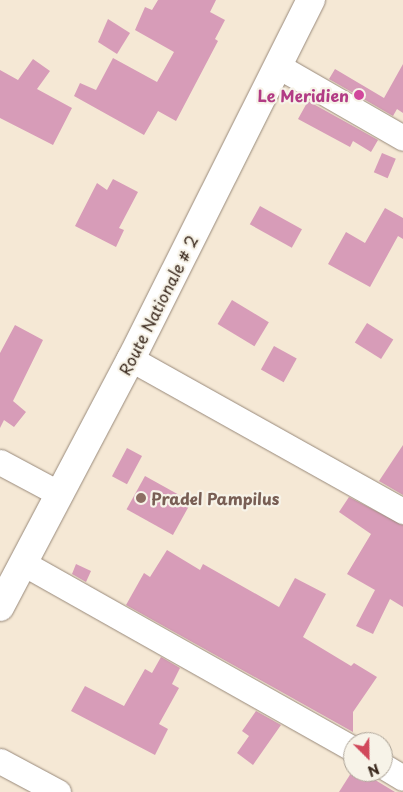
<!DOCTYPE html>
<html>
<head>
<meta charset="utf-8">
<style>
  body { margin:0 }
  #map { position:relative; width:403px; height:792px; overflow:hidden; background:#f5e8d5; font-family:"Playpen Sans",sans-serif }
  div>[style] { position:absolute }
  .building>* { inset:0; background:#d79cb8; transform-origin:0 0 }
  .roads { filter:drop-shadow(0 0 1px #98897a) drop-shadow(0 0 1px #98897a) }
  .minor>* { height:25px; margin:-12.5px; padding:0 12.5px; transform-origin:12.5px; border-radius:12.5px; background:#fff }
  .major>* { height:28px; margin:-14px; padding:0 14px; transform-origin:14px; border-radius:14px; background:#fff }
  .dots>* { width:14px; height:14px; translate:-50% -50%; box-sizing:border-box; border:2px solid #f7f3e8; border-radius:50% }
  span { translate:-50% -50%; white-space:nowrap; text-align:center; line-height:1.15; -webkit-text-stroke:4.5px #f7f3e8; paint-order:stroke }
  .hotel-label { font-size:16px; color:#b23c85; font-weight:700 }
  .right { translate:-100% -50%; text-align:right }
  .street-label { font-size:16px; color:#3b2a1e }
  .education-label { font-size:16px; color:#785e54; font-weight:700 }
  .left { translate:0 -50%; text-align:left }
  .north { position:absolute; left:343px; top:732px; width:50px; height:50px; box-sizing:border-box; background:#f7f3e8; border:1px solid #aca397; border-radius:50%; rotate:157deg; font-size:14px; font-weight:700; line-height:20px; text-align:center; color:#3b2a1e }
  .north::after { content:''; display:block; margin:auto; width:18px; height:22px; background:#d1495b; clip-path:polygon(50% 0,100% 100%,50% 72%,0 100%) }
</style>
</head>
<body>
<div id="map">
  <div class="building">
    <div style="clip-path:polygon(158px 0,216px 0,210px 12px,225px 20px,215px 39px,218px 41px,176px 121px,158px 111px,144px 135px,74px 96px,80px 83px,96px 90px,113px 58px,157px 82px,174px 52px,135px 30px,145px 7px,152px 10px)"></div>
    <div style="clip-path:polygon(108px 19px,130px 33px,117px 54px,98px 42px)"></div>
    <div style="clip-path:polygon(33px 59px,50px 71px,37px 89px,72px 108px,53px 145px,0 118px,0 70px,18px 80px)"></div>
    <div style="clip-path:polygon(403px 64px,403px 113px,397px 109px,393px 116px,329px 79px,335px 69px,384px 98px)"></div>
    <div style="clip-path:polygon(308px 101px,378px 140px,371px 152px,353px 141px,350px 147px,298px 119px)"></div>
    <div style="left:382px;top:153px;width:15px;height:21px;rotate:23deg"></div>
    <div style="clip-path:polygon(113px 179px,138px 192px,119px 228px,124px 230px,116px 247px,75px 226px,97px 183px,107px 190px)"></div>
    <div style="left:260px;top:206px;width:48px;height:21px;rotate:29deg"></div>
    <div style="clip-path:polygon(385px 208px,403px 218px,403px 239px,398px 236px,370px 287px,328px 264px,346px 232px,365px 243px)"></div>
    <div style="left:232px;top:300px;width:43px;height:28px;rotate:31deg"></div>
    <div style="left:367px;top:323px;width:31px;height:23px;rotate:32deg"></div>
    <div style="clip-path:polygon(15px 325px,43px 340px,13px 401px,26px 412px,14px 427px,4px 420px,0 428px,0 353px)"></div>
    <div style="left:274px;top:346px;width:26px;height:27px;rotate:29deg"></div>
    <div style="clip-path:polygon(403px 445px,403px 495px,379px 481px)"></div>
    <div style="left:127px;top:448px;width:17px;height:32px;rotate:28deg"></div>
    <div style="left:145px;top:476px;width:53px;height:38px;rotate:29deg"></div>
    <div style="clip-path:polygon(349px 497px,403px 525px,403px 607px,390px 599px,373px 634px,356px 626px,375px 590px,347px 574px,371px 534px,339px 512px)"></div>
    <div style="clip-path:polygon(167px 550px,200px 570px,203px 564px,279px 607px,295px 578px,326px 594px,303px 637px,351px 666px,354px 663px,377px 677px,353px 712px,353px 732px,126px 605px,144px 573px,150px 577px)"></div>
    <div style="clip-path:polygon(76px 564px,91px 571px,86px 582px,72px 574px)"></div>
    <div style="clip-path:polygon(161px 657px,180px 668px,172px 684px,179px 688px,159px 724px,168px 729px,155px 755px,71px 711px,85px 686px,124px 706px,145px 669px,152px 673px)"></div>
    <div style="clip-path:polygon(256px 711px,281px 725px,253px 765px,237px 753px,249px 736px,242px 731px)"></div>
    <div style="clip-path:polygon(353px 770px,362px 772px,395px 792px,339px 792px)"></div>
  </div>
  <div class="roads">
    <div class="minor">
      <div style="left:278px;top:66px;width:144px;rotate:29.9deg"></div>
      <div style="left:131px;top:359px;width:312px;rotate:29.2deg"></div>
      <div style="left:0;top:462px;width:68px;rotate:28.1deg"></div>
      <div style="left:23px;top:563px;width:379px;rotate:29.4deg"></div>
      <div style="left:0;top:761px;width:66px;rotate:28.1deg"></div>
      <div style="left:383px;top:766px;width:23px;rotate:31deg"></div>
    </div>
    <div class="major">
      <div style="left:0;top:607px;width:280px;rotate:-62.2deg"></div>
      <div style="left:131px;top:359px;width:402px;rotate:-63.4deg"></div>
    </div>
  </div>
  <div class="dots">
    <div style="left:359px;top:95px;background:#d1479c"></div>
    <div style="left:141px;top:498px;background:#8d6e63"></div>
  </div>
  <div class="hotel-label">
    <span class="right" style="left:349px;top:95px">Le Meridien</span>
  </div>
  <div class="street-label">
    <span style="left:158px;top:305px;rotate:-63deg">Route Nationale # 2</span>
  </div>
  <div class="education-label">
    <span class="left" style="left:151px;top:498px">Pradel Pampilus</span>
  </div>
  <div class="north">N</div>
</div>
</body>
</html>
